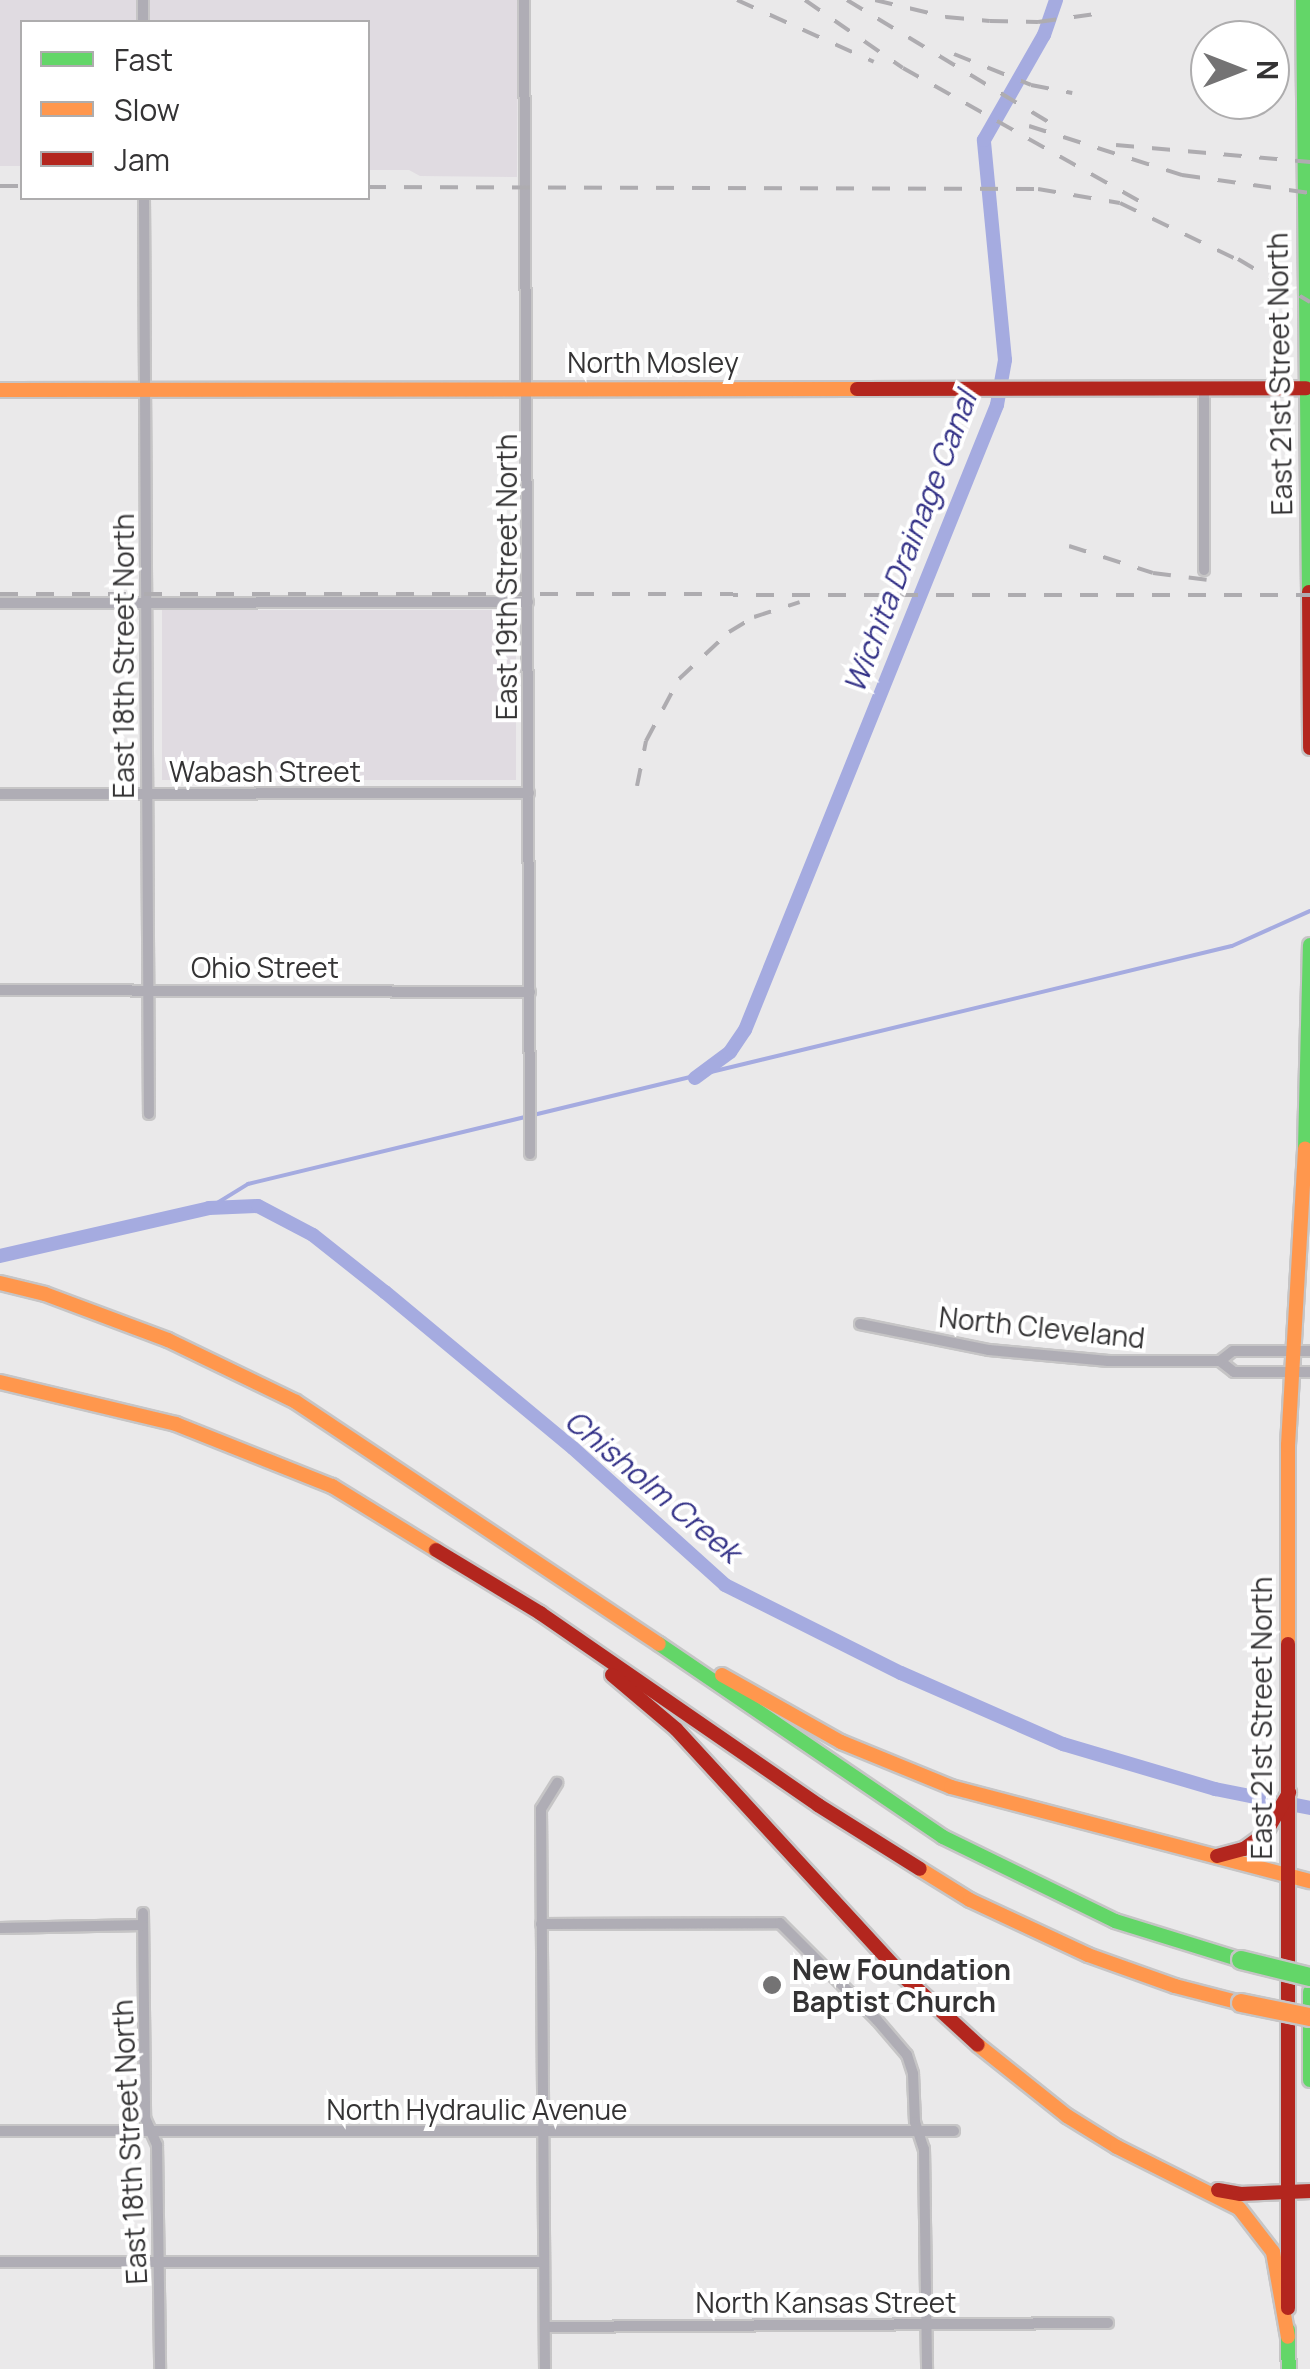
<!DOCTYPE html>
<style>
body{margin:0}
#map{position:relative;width:1310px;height:2369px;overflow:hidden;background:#eae9ea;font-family:Manrope,sans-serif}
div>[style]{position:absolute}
.built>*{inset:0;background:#e0dbe1;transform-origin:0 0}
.stream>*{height:4px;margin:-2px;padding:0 2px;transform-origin:2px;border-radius:2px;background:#a5abe0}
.canal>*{height:14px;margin:-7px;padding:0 7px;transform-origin:7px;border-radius:7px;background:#a5abe0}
.roads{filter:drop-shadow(2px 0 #c6c5c6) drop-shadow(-2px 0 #c6c5c6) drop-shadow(0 2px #c6c5c6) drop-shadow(0 -2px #c6c5c6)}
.street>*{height:10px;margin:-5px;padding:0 5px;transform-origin:5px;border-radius:5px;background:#afadb5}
.fast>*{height:14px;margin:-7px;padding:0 7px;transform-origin:7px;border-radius:7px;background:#63d668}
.slow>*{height:14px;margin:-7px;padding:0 7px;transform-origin:7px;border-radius:7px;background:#ff974d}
.jam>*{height:14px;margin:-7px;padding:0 7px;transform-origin:7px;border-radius:7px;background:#b3261e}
.rail>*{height:4px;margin-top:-2px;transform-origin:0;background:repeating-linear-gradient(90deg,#aeacb0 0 18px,transparent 0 36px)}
.bridges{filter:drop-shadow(2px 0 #c6c5c6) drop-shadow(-2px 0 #c6c5c6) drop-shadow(0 2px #c6c5c6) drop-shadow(0 -2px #c6c5c6)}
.fast-bridge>*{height:18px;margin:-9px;padding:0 9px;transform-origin:9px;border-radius:9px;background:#63d668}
.slow-bridge>*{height:18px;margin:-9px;padding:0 9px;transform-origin:9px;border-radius:9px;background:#ff974d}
.dots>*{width:28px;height:28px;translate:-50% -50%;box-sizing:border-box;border:5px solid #fff;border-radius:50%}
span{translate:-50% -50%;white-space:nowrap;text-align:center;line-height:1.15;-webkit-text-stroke:8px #fff;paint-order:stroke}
.street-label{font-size:28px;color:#343334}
.poi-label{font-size:28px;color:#343334;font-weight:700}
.left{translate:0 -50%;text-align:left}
.water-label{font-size:30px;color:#333187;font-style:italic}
.legend{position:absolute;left:20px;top:20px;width:350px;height:180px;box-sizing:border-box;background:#fff;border:2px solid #aeadae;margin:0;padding:12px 18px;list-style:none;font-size:30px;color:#343334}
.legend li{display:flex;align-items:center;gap:20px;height:50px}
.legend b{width:50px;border:2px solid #aeadae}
.north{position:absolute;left:1190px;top:20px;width:100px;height:100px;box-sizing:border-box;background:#fff;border:2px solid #aeadae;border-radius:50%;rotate:90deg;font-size:28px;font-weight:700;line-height:40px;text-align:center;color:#343334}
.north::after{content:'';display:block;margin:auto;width:35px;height:45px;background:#747374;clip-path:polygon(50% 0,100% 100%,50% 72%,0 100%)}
</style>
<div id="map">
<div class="built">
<div style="clip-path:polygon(0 0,518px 0,517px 177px,420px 176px,409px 170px,368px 170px,368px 22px,22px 22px,22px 166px,0 166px)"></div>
<div style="left:162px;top:610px;width:354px;height:170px"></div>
</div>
<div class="stream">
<div style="left:209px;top:1208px;width:46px;rotate:-31.6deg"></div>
<div style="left:248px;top:1184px;width:1012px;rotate:-13.6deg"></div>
<div style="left:1232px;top:946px;width:85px;rotate:-24.2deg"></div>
</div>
<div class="canal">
<div style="left:695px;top:1078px;width:44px;rotate:-36.6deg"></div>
<div style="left:730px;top:1052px;width:27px;rotate:-56deg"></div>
<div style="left:745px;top:1030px;width:674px;rotate:-68.04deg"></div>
<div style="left:997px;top:405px;width:46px;rotate:-79.9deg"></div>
<div style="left:1005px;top:360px;width:221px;rotate:-95.5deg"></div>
<div style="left:984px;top:140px;width:121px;rotate:-60.3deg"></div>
<div style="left:1044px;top:35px;width:37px;rotate:-71deg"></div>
<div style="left:0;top:1256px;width:214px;rotate:-12.9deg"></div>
<div style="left:209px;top:1208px;width:49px;rotate:-2.3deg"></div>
<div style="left:258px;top:1206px;width:62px;rotate:27.8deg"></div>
<div style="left:313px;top:1235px;width:92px;rotate:38.4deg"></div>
<div style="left:385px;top:1292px;width:244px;rotate:39.7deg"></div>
<div style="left:573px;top:1448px;width:205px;rotate:42deg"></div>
<div style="left:725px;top:1585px;width:197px;rotate:26.6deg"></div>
<div style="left:901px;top:1673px;width:177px;rotate:23.7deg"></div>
<div style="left:1063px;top:1744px;width:159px;rotate:16.5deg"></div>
<div style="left:1215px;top:1789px;width:97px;rotate:11.3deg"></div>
</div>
<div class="roads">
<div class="street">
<div style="left:143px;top:0;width:22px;rotate:90deg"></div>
<div style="left:524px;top:0;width:1154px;rotate:89.7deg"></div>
<div style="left:144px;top:198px;width:916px;rotate:89.69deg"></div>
<div style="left:1204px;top:388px;width:182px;rotate:90deg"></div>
<div style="left:0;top:603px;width:528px;rotate:-0.11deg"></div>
<div style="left:0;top:794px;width:529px;rotate:-0.11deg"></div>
<div style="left:0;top:990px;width:530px;rotate:0.22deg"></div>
<div style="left:860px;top:1324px;width:132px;rotate:11.4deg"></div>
<div style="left:989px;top:1350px;width:120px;rotate:5.3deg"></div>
<div style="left:1108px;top:1361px;width:112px"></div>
<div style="left:1220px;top:1361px;width:18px;rotate:38deg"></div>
<div style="left:1234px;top:1372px;width:76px"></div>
<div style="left:1220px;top:1361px;width:16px;rotate:-38deg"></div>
<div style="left:1233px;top:1351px;width:77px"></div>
<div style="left:143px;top:1913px;width:205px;rotate:89.4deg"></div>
<div style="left:145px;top:2118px;width:30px;rotate:66deg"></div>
<div style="left:157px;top:2145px;width:224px;rotate:89.2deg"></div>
<div style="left:541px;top:1924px;width:239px;rotate:-0.2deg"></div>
<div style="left:780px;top:1923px;width:137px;rotate:45deg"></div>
<div style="left:877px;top:2020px;width:46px;rotate:49.4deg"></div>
<div style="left:907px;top:2055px;width:20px;rotate:72deg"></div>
<div style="left:913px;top:2074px;width:48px;rotate:87.6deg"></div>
<div style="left:915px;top:2122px;width:28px;rotate:72deg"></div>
<div style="left:924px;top:2149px;width:220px;rotate:89.2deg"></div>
<div style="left:0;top:1928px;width:143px;rotate:-1.2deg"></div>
<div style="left:0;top:2131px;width:954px"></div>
<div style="left:0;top:2262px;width:544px"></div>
<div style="left:545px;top:2327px;width:563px;rotate:-0.41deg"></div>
<div style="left:545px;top:2369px;width:560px;rotate:-90.41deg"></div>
<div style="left:541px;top:1809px;width:31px;rotate:-58deg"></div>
</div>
<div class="fast">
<div style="left:1303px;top:0;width:592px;rotate:89.42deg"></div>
<div style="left:1305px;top:1148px;width:203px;rotate:-88.6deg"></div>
<div style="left:659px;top:1644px;width:343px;rotate:34.2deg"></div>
<div style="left:943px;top:1837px;width:191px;rotate:26deg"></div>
<div style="left:1115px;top:1921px;width:132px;rotate:17.2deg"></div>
<div style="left:1310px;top:1992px;width:88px;rotate:90deg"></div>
<div style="left:1288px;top:2330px;width:39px;rotate:89deg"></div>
</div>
<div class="slow">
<div style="left:0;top:390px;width:857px;rotate:-0.07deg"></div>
<div style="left:0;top:1283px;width:46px;rotate:13.7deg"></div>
<div style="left:45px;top:1294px;width:131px;rotate:20.5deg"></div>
<div style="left:168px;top:1340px;width:142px;rotate:25.8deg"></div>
<div style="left:296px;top:1402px;width:436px;rotate:33.7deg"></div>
<div style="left:0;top:1382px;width:181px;rotate:13.4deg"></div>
<div style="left:176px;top:1424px;width:168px;rotate:21.7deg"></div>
<div style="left:332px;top:1486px;width:122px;rotate:31.6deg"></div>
<div style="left:1288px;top:1644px;width:199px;rotate:-90deg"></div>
<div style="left:1288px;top:1445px;width:297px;rotate:-86.7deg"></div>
<div style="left:722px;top:1675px;width:137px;rotate:29.4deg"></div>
<div style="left:841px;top:1742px;width:119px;rotate:22.2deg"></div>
<div style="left:951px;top:1787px;width:371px;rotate:14.7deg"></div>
<div style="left:920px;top:1869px;width:59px;rotate:31.8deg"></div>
<div style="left:970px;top:1900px;width:130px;rotate:25deg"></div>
<div style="left:1088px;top:1955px;width:92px;rotate:19.6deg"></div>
<div style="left:1175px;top:1986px;width:68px;rotate:14.4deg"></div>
<div style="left:978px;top:2045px;width:114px;rotate:38.6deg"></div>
<div style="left:1067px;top:2116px;width:59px;rotate:31.8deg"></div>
<div style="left:1117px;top:2147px;width:136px;rotate:26.6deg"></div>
<div style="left:1239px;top:2208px;width:56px;rotate:52.3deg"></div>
<div style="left:1273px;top:2252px;width:86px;rotate:80deg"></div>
</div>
<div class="jam">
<div style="left:857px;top:389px;width:449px;rotate:-0.1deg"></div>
<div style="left:1309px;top:592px;width:156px;rotate:89.6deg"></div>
<div style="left:436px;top:1550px;width:122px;rotate:31.2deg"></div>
<div style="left:540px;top:1613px;width:338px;rotate:34.6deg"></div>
<div style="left:818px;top:1805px;width:120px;rotate:32.1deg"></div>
<div style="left:1288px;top:1644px;width:664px;rotate:90deg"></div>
<div style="left:612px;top:1675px;width:84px;rotate:40.2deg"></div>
<div style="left:676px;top:1729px;width:337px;rotate:47.4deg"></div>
<div style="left:904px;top:1977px;width:100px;rotate:42.6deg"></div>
<div style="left:1217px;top:1856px;width:28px;rotate:-15deg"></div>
<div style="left:1244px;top:1849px;width:26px;rotate:-36deg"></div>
<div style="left:1265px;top:1834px;width:48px;rotate:-59.7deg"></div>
<div style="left:1218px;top:2190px;width:23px;rotate:10deg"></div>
<div style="left:1241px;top:2194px;width:69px;rotate:-2.5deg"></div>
</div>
</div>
<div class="rail">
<div style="left:737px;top:0;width:150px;rotate:24.3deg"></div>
<div style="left:805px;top:0;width:119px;rotate:34.8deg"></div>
<div style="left:903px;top:68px;width:271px;rotate:29.4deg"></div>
<div style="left:847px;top:0;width:237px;rotate:31.2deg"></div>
<div style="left:875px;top:0;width:73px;rotate:13.5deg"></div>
<div style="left:946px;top:17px;width:44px;rotate:5.2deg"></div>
<div style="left:990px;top:21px;width:48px;rotate:1.2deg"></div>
<div style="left:1038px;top:22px;width:65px;rotate:-8deg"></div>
<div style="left:954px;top:54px;width:83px;rotate:21.9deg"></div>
<div style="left:1031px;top:85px;width:42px;rotate:11deg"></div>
<div style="left:1029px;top:126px;width:161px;rotate:17.8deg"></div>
<div style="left:1182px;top:175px;width:129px;rotate:8deg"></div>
<div style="left:1116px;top:145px;width:195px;rotate:5deg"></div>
<div style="left:0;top:186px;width:22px"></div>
<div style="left:368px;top:187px;width:670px;rotate:0.17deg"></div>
<div style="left:1038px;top:189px;width:83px;rotate:9.7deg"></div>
<div style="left:1120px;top:203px;width:142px;rotate:25.8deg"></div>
<div style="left:1238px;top:259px;width:84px;rotate:30.8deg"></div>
<div style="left:1069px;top:546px;width:88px;rotate:17.8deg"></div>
<div style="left:1153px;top:573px;width:72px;rotate:7.2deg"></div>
<div style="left:0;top:594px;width:1310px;rotate:0.04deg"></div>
<div style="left:637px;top:786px;width:46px;rotate:-78.7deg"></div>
<div style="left:646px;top:741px;width:70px;rotate:-62deg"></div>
<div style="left:679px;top:679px;width:69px;rotate:-43.2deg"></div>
<div style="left:729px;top:632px;width:29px;rotate:-31deg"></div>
<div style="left:754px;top:617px;width:48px;rotate:-18.1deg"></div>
</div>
<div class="bridges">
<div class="fast-bridge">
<div style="left:1241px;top:1960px;width:71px;rotate:13.8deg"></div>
</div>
<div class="slow-bridge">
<div style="left:1241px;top:2003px;width:70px;rotate:11.5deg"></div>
</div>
</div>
<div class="dots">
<div style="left:772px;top:1985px;background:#747374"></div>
</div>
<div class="street-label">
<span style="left:653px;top:362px">North Mosley</span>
<span style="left:1279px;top:374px;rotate:-91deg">East 21st Street North</span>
<span style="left:506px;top:577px;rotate:-90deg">East 19th Street North</span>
<span style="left:123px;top:656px;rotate:-90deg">East 18th Street North</span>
<span style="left:265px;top:771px">Wabash Street</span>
<span style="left:265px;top:967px">Ohio Street</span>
<span style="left:1042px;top:1327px;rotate:6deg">North Cleveland</span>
<span style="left:1261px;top:1718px;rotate:-90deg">East 21st Street North</span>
<span style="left:477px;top:2109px">North Hydraulic Avenue</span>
<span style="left:129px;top:2142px;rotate:-93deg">East 18th Street North</span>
<span style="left:826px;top:2302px">North Kansas Street</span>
</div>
<div class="poi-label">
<span class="left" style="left:792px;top:1985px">New Foundation<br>Baptist Church</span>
</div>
<div class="water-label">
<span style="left:910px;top:542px;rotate:-69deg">Wichita Drainage Canal</span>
<span style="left:653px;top:1486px;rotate:40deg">Chisholm Creek</span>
</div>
<ul class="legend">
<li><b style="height:12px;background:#63d668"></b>Fast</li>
<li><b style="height:12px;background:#ff974d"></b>Slow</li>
<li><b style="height:12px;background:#b3261e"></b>Jam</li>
</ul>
<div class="north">N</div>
</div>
